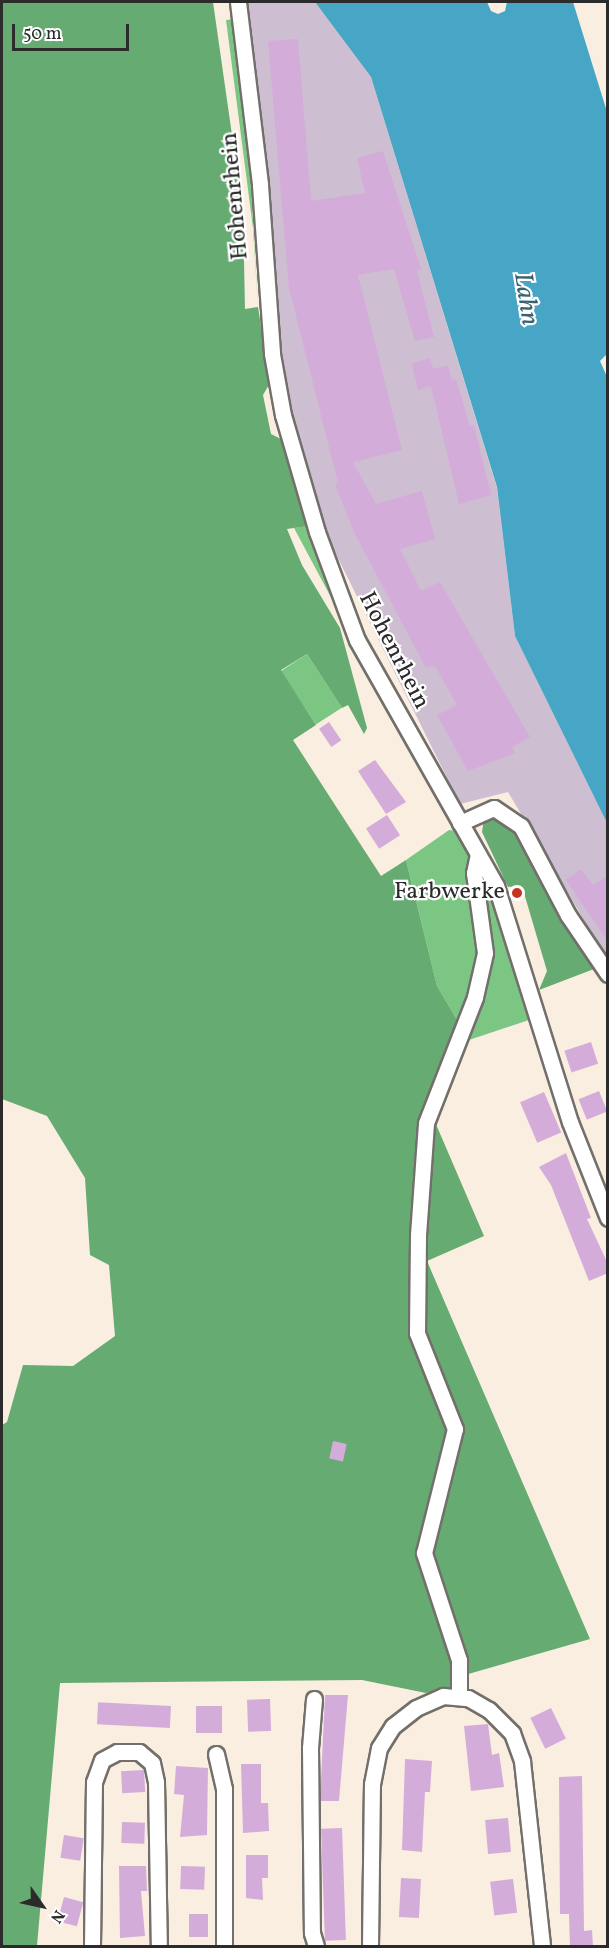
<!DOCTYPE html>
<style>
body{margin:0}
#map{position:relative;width:609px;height:1948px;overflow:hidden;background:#faeee0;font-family:Vollkorn,serif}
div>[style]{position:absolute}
.industrial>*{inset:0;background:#cdbed2}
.green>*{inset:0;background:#7cc684;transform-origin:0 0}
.forest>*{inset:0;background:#65ab72}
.water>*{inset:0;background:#47a6c6}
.building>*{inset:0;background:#d4acda;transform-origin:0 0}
.roads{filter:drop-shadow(2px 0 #736f6a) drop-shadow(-2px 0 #736f6a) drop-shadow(0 2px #736f6a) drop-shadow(0 -2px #736f6a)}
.street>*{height:15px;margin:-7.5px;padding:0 7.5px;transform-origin:7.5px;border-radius:7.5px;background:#fff}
.dots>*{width:16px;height:16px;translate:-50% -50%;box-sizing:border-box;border:3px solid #fff;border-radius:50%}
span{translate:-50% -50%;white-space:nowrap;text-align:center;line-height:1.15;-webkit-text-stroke:4.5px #fff;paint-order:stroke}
.street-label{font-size:24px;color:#2b2b2b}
.poi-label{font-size:24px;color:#2b2b2b}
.right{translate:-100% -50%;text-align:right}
.water-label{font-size:26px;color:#386271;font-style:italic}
.frame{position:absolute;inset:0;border:3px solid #2b2b2b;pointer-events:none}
.north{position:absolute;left:12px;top:1876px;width:60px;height:60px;-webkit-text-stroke:4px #fff;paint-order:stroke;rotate:124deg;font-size:16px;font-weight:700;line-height:24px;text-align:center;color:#2b2b2b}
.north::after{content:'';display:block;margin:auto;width:21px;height:27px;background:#2b2b2b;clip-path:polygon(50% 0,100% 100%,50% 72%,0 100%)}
.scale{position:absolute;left:12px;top:24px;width:117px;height:27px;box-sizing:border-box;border:3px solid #2b2b2b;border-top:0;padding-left:8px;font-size:18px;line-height:21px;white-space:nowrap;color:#2b2b2b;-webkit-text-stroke:4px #fff;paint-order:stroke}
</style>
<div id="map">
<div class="industrial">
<div style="clip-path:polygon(247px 2px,315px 2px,371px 77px,497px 488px,515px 636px,607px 823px,607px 959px,508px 792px,460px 804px,326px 534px,290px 409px,272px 307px)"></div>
</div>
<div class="green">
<div style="clip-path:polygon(233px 19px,248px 131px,258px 307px,253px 228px,226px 20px)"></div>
<div style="clip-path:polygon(306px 526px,323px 570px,337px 602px,334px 603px,294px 528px)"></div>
<div style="left:307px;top:654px;width:64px;height:31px;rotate:57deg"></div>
<div style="clip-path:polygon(449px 830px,456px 831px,493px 895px,529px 1020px,469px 1040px,437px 986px,406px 860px)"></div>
</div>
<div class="forest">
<div style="clip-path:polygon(2px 2px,213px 2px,243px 212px,245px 309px,258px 307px,270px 383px,263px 395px,271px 434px,281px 439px,308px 526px,287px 529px,302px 565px,340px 628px,367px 728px,364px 734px,348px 705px,342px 708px,307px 654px,281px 670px,316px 725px,293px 740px,381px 876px,406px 860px,437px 986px,469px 1040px,442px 1070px,429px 1108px,484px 1236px,427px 1261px,590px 1639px,458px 1677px,458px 1686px,426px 1693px,362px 1680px,60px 1683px,37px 1946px,2px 1946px,2px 1425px,7px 1422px,23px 1365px,73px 1366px,115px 1336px,109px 1265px,90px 1255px,85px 1178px,47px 1116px,2px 1099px)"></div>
<div style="clip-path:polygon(493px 815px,509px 825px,521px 839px,562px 921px,594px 969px,539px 990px,547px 971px,524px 893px,519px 886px,508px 887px,482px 832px,484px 819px)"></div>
</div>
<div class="water">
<div style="clip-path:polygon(315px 2px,487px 2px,491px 11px,498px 14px,505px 11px,507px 2px,573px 2px,608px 115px,608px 353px,600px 361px,608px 379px,607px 823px,515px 636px,497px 487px,371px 77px)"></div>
</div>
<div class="building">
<div style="clip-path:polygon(298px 39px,311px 201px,365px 193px,357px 158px,383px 151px,421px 269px,417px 271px,434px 337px,415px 341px,394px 269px,358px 275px,402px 450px,353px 462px,376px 504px,422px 491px,435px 539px,400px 549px,421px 591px,440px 582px,530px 737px,512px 747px,515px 753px,468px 771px,437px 715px,457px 705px,435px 666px,426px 668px,355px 534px,335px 485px,338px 483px,289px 288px,268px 41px)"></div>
<div style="clip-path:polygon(430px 358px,433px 369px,448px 365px,452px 380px,456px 379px,470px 426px,474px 425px,491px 495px,459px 504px,431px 386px,418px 390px,412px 364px)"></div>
<div style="left:329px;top:722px;width:22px;height:12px;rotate:56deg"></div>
<div style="clip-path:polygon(375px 760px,406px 802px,386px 814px,358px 771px)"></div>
<div style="left:387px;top:815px;width:24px;height:25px;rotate:57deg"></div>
<div style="clip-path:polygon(581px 869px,593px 885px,608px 875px,608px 942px,566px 880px)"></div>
<div style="left:591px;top:1042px;width:23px;height:28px;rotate:72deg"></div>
<div style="left:599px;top:1091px;width:22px;height:22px;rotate:68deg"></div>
<div style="left:544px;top:1092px;width:44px;height:26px;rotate:67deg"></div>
<div style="clip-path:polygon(566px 1153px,591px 1218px,587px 1219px,608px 1264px,608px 1273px,589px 1281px,551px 1185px,539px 1167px)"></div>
<div style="left:333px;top:1441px;width:14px;height:18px;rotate:12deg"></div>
<div style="clip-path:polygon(325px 1695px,348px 1695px,339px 1801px,320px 1801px)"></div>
<div style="left:270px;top:1699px;width:32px;height:23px;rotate:88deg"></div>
<div style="left:171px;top:1706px;width:22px;height:73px;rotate:93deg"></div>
<div style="left:196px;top:1706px;width:26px;height:27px"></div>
<div style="left:551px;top:1708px;width:34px;height:23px;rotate:64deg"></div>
<div style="clip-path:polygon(488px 1724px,492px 1755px,499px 1753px,504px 1787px,471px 1791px,464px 1726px)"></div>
<div style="clip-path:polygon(405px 1759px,432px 1761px,430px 1792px,425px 1792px,422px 1852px,402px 1850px)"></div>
<div style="clip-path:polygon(241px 1764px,261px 1764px,261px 1803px,268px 1803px,269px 1831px,243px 1833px)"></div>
<div style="clip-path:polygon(176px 1766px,208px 1768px,207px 1835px,180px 1837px,184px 1795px,174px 1794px)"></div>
<div style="left:144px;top:1770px;width:22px;height:23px;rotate:87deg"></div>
<div style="clip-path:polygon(582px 1776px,584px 1931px,592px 1930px,593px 1947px,570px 1947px,569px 1914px,560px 1914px,559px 1777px)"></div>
<div style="left:508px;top:1818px;width:34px;height:23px;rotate:85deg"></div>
<div style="left:122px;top:1822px;width:23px;height:21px;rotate:2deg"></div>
<div style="left:342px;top:1828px;width:112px;height:21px;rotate:88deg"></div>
<div style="left:64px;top:1835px;width:20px;height:23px;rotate:9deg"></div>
<div style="clip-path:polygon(246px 1855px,268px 1855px,268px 1878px,262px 1878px,263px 1900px,246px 1898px)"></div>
<div style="clip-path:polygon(119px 1866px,146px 1866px,147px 1891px,141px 1891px,145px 1936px,120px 1938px)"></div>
<div style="left:181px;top:1866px;width:24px;height:23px;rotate:2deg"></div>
<div style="left:401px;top:1878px;width:20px;height:39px;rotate:3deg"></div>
<div style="left:513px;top:1879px;width:34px;height:23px;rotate:83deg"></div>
<div style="left:64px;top:1897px;width:20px;height:25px;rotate:15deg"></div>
<div style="left:189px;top:1914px;width:19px;height:23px"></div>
</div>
<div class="roads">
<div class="street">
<div style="left:238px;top:2px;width:184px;rotate:83.1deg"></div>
<div style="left:260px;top:185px;width:169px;rotate:85.9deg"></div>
<div style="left:272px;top:354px;width:62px;rotate:79.8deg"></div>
<div style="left:283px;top:415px;width:122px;rotate:73.8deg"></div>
<div style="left:317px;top:532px;width:115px;rotate:69.7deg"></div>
<div style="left:357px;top:640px;width:283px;rotate:60.5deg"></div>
<div style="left:496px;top:886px;width:247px;rotate:72.6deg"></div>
<div style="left:570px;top:1122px;width:103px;rotate:68.4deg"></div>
<div style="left:460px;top:823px;width:37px;rotate:-24deg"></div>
<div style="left:494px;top:808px;width:32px;rotate:34deg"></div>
<div style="left:521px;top:826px;width:101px;rotate:62.2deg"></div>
<div style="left:568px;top:915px;width:71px;rotate:55.9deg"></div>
<div style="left:459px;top:1697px;width:37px;rotate:-90deg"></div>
<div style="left:459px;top:1660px;width:113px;rotate:-108.1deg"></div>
<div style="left:424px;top:1553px;width:128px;rotate:-76deg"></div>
<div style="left:455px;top:1429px;width:103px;rotate:-111.6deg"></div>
<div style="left:417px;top:1333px;width:98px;rotate:-89.4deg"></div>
<div style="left:418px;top:1235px;width:112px;rotate:-85.9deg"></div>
<div style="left:426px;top:1123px;width:135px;rotate:-68.7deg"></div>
<div style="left:475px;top:997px;width:45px;rotate:-77.2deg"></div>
<div style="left:485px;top:953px;width:81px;rotate:-97.8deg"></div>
<div style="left:474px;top:873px;width:19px;rotate:-78deg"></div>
<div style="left:314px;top:1699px;width:49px;rotate:94.7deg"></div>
<div style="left:310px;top:1748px;width:185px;rotate:89.4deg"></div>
<div style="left:312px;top:1933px;width:14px;rotate:73deg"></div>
<div style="left:216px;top:1754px;width:36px;rotate:77deg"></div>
<div style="left:224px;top:1789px;width:157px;rotate:90deg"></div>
<div style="left:92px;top:1946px;width:164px;rotate:-89.3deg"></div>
<div style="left:94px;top:1782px;width:23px;rotate:-70deg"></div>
<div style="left:102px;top:1760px;width:17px;rotate:-28deg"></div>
<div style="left:117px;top:1752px;width:22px"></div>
<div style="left:139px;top:1752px;width:17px;rotate:40deg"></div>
<div style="left:152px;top:1763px;width:19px;rotate:78deg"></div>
<div style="left:156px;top:1782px;width:164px;rotate:89deg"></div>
<div style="left:370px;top:1946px;width:162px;rotate:-89.3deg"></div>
<div style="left:372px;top:1784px;width:37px;rotate:-79deg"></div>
<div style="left:379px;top:1748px;width:26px;rotate:-58deg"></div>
<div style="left:393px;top:1726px;width:29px;rotate:-38deg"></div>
<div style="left:416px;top:1708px;width:30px;rotate:-24deg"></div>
<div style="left:443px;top:1696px;width:25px;rotate:5deg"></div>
<div style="left:468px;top:1698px;width:24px;rotate:30deg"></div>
<div style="left:489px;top:1710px;width:33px;rotate:45deg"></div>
<div style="left:512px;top:1733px;width:30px;rotate:70deg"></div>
<div style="left:522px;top:1761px;width:186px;rotate:83.8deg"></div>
</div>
</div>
<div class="dots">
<div style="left:517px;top:893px;background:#c8321e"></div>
</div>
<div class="street-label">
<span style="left:236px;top:196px;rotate:-95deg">Hohenrhein</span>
<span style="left:393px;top:651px;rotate:63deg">Hohenrhein</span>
</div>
<div class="poi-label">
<span class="right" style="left:505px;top:893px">Farbwerke</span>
</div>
<div class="water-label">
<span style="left:525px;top:299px;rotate:81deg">Lahn</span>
</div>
<div class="frame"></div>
<div class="north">N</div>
<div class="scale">50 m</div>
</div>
